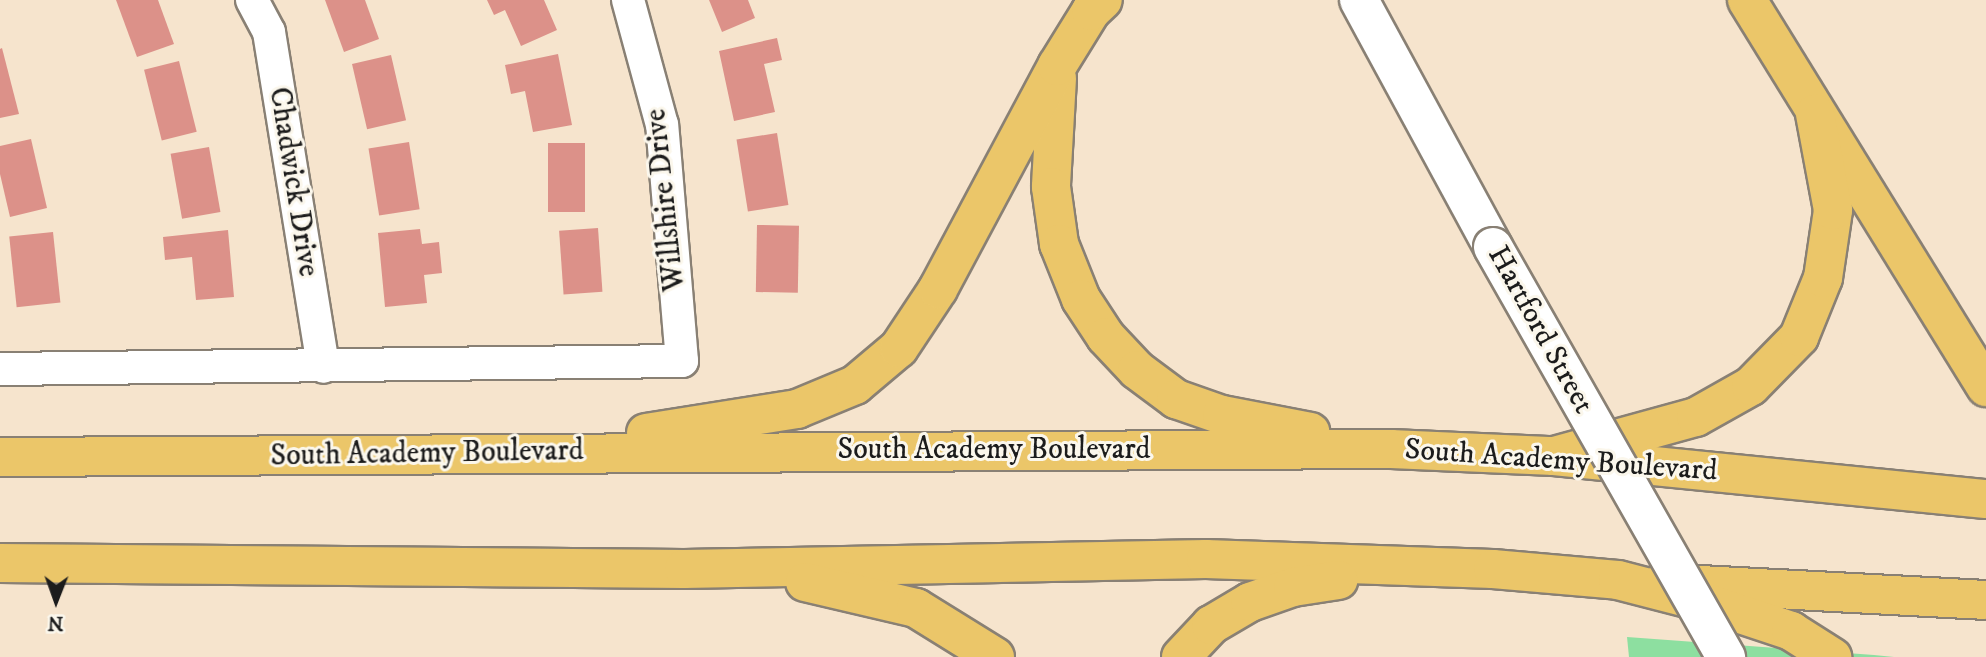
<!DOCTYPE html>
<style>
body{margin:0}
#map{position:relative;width:1986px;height:657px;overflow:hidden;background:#f6e4cd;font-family:"IM FELL DW Pica",serif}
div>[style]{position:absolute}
.green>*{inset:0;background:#8ddfa0}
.building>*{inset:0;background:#dc9189;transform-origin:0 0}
.roads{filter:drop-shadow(2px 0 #898074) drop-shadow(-2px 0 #898074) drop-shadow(0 2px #898074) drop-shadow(0 -2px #898074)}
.minor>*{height:32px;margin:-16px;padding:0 16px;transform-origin:16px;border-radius:16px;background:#fff}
.tertiary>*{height:38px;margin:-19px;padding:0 19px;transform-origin:19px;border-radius:19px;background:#fff}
.trunk>*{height:38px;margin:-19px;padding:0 19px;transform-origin:19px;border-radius:19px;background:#ebc669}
.motorway>*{height:38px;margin:-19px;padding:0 19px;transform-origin:19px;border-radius:19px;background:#ebc669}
.bridges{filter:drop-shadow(2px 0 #898074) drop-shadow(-2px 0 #898074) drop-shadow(0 2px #898074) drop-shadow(0 -2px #898074)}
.tertiary-bridge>*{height:38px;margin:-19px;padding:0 19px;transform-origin:19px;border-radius:19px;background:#fff}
span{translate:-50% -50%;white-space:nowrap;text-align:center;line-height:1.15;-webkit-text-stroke:6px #fbf7ec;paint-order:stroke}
.street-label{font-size:30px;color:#1c1c1c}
.north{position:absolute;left:21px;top:566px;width:70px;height:70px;-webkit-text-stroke:5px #fbf7ec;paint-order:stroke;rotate:181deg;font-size:19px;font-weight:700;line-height:28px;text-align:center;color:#1c1c1c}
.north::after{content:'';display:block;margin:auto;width:24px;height:32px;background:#1c1c1c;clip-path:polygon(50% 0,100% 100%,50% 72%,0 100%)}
</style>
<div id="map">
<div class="green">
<div style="clip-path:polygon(1627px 637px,1874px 655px,1894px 657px,1629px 657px)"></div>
</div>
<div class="building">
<div style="clip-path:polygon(116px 0,158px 0,174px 44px,137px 57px)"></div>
<div style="clip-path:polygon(325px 0,365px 0,379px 39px,344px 52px)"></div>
<div style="clip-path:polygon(487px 0,544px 0,557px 30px,521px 46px,505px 10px,494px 15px)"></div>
<div style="clip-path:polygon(709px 0,748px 0,755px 18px,722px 32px)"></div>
<div style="clip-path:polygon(777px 38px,782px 60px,764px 64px,775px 112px,734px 121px,719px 51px)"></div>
<div style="clip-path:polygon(2px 48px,19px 114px,0 118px,0 49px)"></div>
<div style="clip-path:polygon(558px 54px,572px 125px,533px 132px,525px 91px,511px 94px,505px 65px)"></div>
<div style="left:391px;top:55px;width:67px;height:40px;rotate:77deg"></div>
<div style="left:179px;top:61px;width:73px;height:36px;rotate:76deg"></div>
<div style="left:777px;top:133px;width:73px;height:41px;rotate:81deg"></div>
<div style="clip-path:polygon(31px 139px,47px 208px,10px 217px,0 174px,0 146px)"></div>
<div style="left:409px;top:142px;width:68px;height:41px;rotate:81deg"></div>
<div style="left:548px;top:143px;width:37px;height:69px"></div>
<div style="left:209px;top:147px;width:66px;height:39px;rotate:80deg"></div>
<div style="left:757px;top:225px;width:42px;height:67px;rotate:1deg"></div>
<div style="left:598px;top:228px;width:64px;height:39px;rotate:86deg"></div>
<div style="clip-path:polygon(420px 229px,422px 244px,439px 242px,442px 273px,424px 275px,427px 303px,385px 307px,378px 233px)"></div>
<div style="clip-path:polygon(228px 230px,234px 297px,196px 300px,192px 257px,165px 260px,163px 237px)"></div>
<div style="left:53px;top:232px;width:71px;height:44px;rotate:84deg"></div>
</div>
<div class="roads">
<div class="minor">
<div style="left:252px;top:0;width:36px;rotate:62deg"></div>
<div style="left:269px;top:32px;width:339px;rotate:80.8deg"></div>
<div style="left:0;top:369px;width:682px;rotate:-0.67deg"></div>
<div style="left:682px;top:361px;width:237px;rotate:-94.8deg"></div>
<div style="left:662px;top:125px;width:130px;rotate:-105.2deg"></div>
</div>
<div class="tertiary">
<div style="left:1359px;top:0;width:281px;rotate:61.5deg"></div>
</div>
<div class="trunk">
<div style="left:1391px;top:449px;width:163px;rotate:2.5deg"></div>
<div style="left:1554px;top:456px;width:434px;rotate:5.7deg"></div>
<div style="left:1662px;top:583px;width:324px;rotate:3deg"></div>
</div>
<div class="motorway">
<div style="left:1747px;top:0;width:455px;rotate:58.3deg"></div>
<div style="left:1057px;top:78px;width:109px;rotate:93.2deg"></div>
<div style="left:1051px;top:187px;width:58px;rotate:82deg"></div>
<div style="left:1059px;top:244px;width:59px;rotate:68.2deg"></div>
<div style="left:1081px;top:299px;width:45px;rotate:56.7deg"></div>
<div style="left:1106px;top:337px;width:45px;rotate:46.8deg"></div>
<div style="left:1137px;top:370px;width:49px;rotate:36.6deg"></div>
<div style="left:1176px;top:399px;width:49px;rotate:19.2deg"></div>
<div style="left:1222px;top:415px;width:90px;rotate:10.9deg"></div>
<div style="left:646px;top:433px;width:153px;rotate:-9deg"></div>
<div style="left:797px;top:409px;width:63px;rotate:-22.5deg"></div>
<div style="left:855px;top:385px;width:57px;rotate:-40.1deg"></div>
<div style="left:899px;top:348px;width:71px;rotate:-56.5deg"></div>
<div style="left:938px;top:289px;width:253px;rotate:-61.9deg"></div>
<div style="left:1057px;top:66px;width:65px;rotate:-58.3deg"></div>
<div style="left:1091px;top:11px;width:16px;rotate:-43deg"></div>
<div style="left:1554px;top:456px;width:147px;rotate:-15.4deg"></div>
<div style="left:1696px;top:417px;width:63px;rotate:-29.4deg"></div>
<div style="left:1751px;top:386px;width:69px;rotate:-45.6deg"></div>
<div style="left:1799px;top:337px;width:64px;rotate:-67.9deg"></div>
<div style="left:1823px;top:278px;width:69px;rotate:-81.6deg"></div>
<div style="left:1833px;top:210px;width:98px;rotate:-100.6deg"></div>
<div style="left:0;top:457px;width:1391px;rotate:-0.33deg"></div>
<div style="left:0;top:563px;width:684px;rotate:0.5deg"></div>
<div style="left:684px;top:569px;width:522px;rotate:-1.1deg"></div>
<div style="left:1206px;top:559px;width:287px;rotate:2deg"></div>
<div style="left:1493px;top:569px;width:125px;rotate:5deg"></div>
<div style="left:1618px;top:580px;width:92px;rotate:14.5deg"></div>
<div style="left:1707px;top:603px;width:89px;rotate:18.4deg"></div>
<div style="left:1791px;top:631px;width:49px;rotate:32.4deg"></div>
<div style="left:805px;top:582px;width:114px;rotate:13.2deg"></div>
<div style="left:916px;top:608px;width:93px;rotate:31.8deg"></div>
<div style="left:1181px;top:657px;width:44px;rotate:-46.8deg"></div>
<div style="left:1211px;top:625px;width:45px;rotate:-30.5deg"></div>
<div style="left:1250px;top:602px;width:46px;rotate:-19.2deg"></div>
<div style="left:1293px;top:587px;width:46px;rotate:-8.8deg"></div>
</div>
</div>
<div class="bridges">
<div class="tertiary-bridge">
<div style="left:1493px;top:247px;width:472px;rotate:60.4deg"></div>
</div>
</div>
<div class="street-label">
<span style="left:293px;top:182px;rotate:81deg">Chadwick Drive</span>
<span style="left:666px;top:200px;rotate:-96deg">Willshire Drive</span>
<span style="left:1540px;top:330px;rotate:61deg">Hartford Street</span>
<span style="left:994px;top:450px">South Academy Boulevard</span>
<span style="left:427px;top:454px;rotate:-1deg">South Academy Boulevard</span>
<span style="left:1561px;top:461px;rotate:4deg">South Academy Boulevard</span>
</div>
<div class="north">N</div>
</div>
